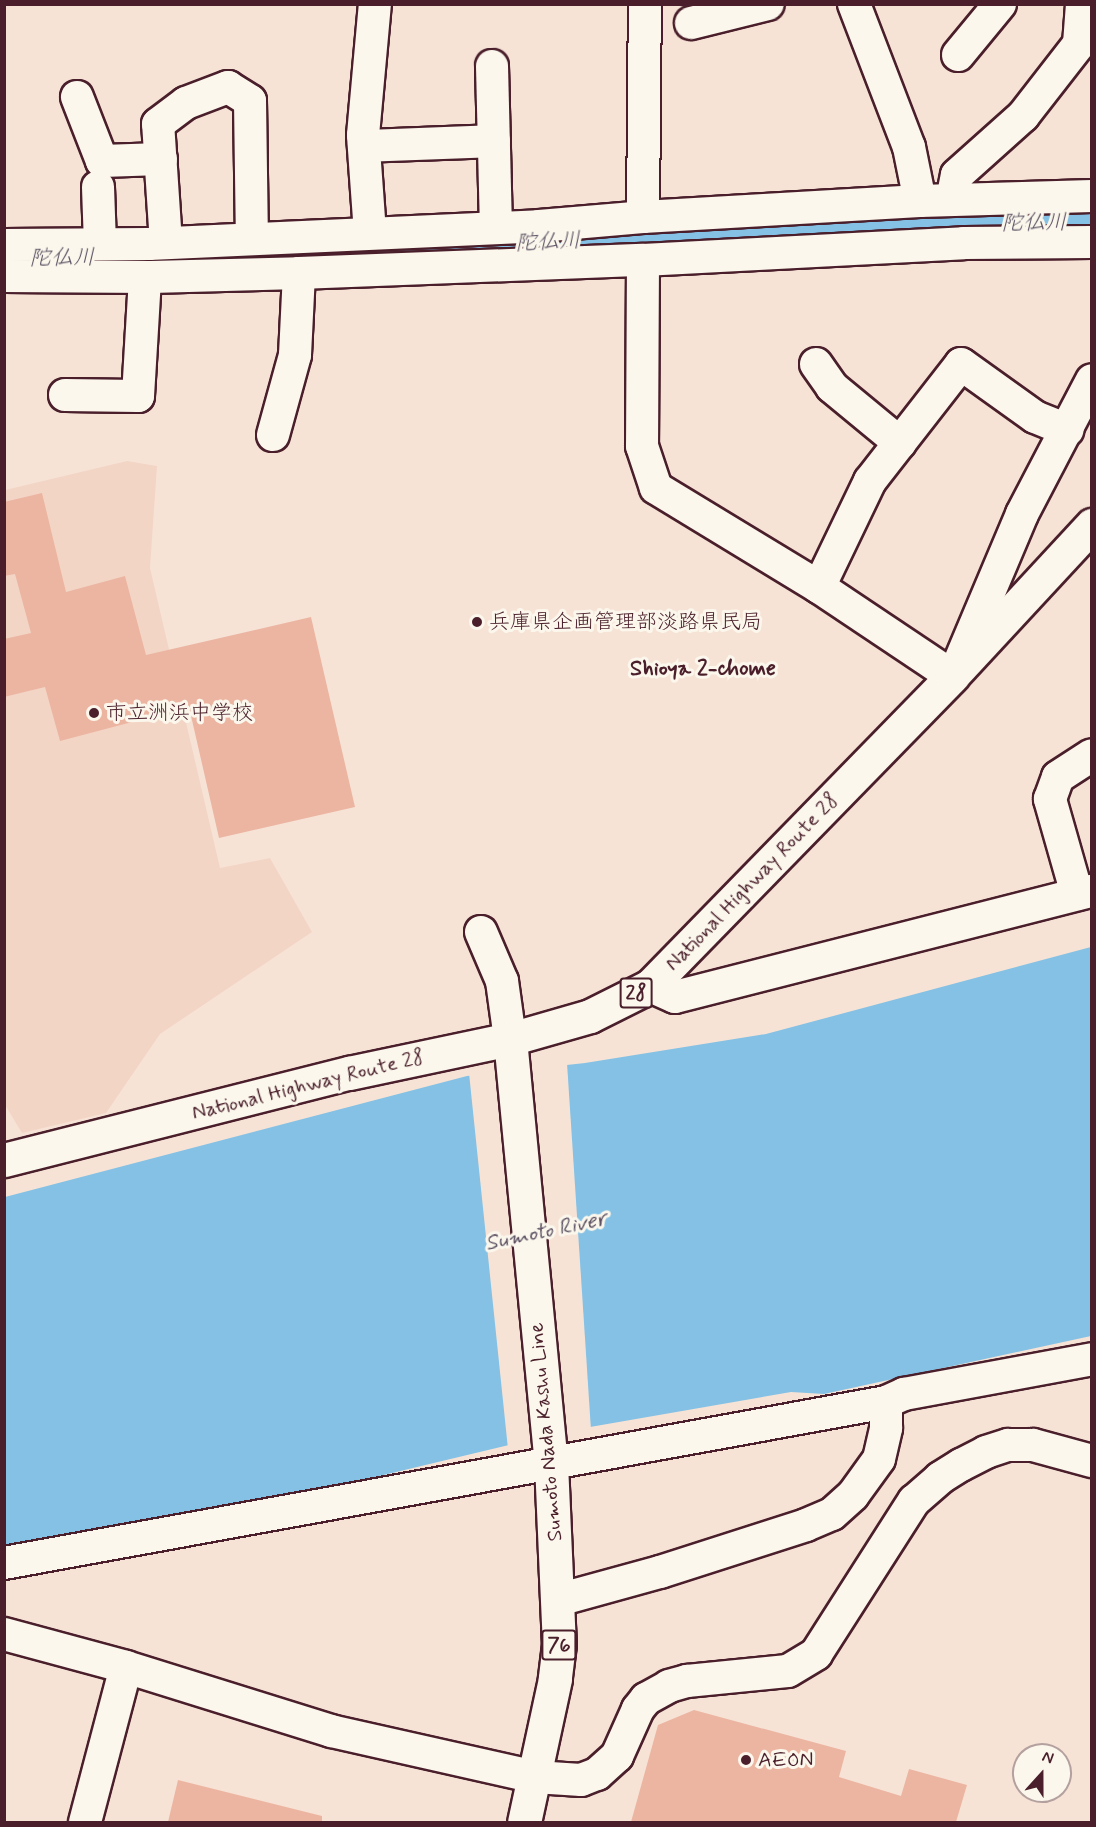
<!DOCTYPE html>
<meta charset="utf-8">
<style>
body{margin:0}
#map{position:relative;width:1096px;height:1827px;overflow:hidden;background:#f6e3d6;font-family:Mynerve,"Klee One",sans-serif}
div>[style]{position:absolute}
.built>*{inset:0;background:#f3d5c6}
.water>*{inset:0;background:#84c1e4}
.pier>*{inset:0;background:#f6e3d6}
.river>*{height:42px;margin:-21px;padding:0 21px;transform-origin:21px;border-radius:21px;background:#84c1e4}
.building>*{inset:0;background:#ecb5a2}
.roads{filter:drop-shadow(2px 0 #4a1f2b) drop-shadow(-2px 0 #4a1f2b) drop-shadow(0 2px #4a1f2b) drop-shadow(0 -2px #4a1f2b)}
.minor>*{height:32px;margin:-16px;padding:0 16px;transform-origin:16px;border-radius:16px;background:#fbf7ec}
.major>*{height:33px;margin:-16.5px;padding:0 16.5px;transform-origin:16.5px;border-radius:16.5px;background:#fbf7ec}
.highway>*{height:33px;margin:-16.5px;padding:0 16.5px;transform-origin:16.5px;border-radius:16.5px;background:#fbf7ec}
.dots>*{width:16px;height:16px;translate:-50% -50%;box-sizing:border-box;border:3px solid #fbf7ec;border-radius:50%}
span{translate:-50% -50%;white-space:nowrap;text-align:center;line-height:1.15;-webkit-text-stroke:6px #fbf7ec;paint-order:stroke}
.shield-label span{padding:2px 4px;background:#fbf7ec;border:2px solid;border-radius:4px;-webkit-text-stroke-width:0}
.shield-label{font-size:20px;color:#4a1f2b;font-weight:700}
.poi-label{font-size:21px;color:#4a1f2b}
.left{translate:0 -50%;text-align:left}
.street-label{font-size:21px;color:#4a1f2b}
.water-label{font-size:22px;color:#5b5062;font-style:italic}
.neighbourhood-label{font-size:22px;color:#4a1f2b;font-weight:700}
.frame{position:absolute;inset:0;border:6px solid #4a1f2b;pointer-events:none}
.north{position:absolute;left:1012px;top:1743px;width:60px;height:60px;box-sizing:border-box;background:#fbf7ec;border:2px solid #b4a19f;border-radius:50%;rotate:21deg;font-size:16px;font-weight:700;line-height:24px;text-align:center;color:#4a1f2b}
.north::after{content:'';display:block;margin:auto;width:21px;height:27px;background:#4a1f2b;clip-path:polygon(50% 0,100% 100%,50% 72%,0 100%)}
</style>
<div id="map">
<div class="built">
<div style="clip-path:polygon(127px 461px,157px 466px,150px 568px,220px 868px,270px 858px,312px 932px,160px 1034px,106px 1113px,22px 1133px,5px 1105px,5px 490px)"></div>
</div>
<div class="water">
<div style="clip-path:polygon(1091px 947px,1091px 1336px,824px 1394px,791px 1392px,567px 1431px,241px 1509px,5px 1546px,5px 1197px,467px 1076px,585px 1063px,766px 1034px)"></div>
</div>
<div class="pier">
<div style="clip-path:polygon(567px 1063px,591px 1430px,508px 1449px,469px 1073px)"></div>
</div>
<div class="river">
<div style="left:6px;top:259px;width:112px;rotate:1deg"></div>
<div style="left:118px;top:261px;width:123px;rotate:-1.9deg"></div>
<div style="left:241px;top:257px;width:702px;rotate:-2.61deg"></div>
<div style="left:942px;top:225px;width:150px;rotate:-0.8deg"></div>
</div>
<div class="building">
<div style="clip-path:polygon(42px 493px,66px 592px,125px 576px,146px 655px,311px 617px,355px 807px,219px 838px,189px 707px,60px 741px,45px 687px,4px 697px,4px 639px,31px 633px,15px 574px,4px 576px,4px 502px)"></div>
<div style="clip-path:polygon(694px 1710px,846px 1751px,839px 1777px,901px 1796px,909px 1769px,967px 1785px,956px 1822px,631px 1822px,658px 1725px)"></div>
<div style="clip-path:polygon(178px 1780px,322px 1816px,322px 1822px,168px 1822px)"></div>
</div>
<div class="roads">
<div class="minor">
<div style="left:854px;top:4px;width:153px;rotate:69deg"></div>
<div style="left:909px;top:147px;width:55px;rotate:78.5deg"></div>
<div style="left:691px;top:23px;width:79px;rotate:-13.9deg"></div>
<div style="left:958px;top:55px;width:66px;rotate:-50.5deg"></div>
<div style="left:492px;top:66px;width:162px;rotate:88.6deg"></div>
<div style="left:77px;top:97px;width:69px;rotate:68.7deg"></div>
<div style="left:102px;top:161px;width:59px;rotate:-1.9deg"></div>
<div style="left:364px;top:146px;width:130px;rotate:-2.2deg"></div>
<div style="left:98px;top:187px;width:57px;rotate:88deg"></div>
<div style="left:952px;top:200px;width:25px;rotate:-79deg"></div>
<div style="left:957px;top:175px;width:89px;rotate:-41.8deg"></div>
<div style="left:1023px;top:116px;width:91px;rotate:-52.1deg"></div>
<div style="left:1079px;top:44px;width:40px;rotate:-85.7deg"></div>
<div style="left:643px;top:217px;width:213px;rotate:-89.5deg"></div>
<div style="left:370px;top:233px;width:98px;rotate:-94.1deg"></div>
<div style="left:363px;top:135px;width:132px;rotate:-84.8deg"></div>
<div style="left:166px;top:243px;width:119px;rotate:-93.8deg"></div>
<div style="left:158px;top:124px;width:35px;rotate:-37deg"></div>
<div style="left:186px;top:103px;width:45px;rotate:-20.9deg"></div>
<div style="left:228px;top:87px;width:26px;rotate:32deg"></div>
<div style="left:250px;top:101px;width:137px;rotate:89.2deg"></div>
<div style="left:4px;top:245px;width:145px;rotate:-0.4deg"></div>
<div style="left:149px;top:244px;width:390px;rotate:-2.6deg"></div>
<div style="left:539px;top:226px;width:104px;rotate:-4.9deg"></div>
<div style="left:643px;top:217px;width:277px;rotate:-3.3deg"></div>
<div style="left:920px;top:201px;width:172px;rotate:-1.7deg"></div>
<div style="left:643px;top:260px;width:186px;rotate:90.3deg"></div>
<div style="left:642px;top:446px;width:44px;rotate:71.6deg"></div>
<div style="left:656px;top:488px;width:191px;rotate:31.3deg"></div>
<div style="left:819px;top:587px;width:160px;rotate:33.8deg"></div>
<div style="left:4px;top:276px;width:147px;rotate:0.4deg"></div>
<div style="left:151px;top:277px;width:148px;rotate:-1.5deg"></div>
<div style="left:299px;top:273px;width:344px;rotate:-2.2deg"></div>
<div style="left:643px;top:260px;width:321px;rotate:-3deg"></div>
<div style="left:964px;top:243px;width:128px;rotate:-0.4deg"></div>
<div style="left:816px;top:364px;width:28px;rotate:55deg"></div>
<div style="left:832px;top:387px;width:88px;rotate:39.5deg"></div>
<div style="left:65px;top:395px;width:73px;rotate:0.8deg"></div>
<div style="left:138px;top:396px;width:119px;rotate:-86.6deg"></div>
<div style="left:273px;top:435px;width:83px;rotate:-74.6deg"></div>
<div style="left:295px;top:355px;width:82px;rotate:-87.2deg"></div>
<div style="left:819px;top:587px;width:118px;rotate:-64.3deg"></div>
<div style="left:870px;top:481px;width:148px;rotate:-52.1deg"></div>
<div style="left:961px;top:364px;width:91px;rotate:35.6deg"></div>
<div style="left:1035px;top:417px;width:35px;rotate:22deg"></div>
<div style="left:957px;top:668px;width:167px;rotate:-67.1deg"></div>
<div style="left:1022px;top:514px;width:151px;rotate:-62.4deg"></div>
<div style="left:1077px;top:894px;width:99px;rotate:-105.9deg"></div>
<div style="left:1050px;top:799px;width:23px;rotate:-70deg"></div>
<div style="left:1058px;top:777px;width:40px;rotate:-32.9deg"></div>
<div style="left:481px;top:932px;width:53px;rotate:66.8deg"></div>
<div style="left:502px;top:981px;width:59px;rotate:82.1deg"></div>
<div style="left:650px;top:986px;width:27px;rotate:24deg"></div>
<div style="left:675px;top:997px;width:430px;rotate:-14.3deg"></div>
<div style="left:4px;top:1563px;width:897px;rotate:-10.34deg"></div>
<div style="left:886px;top:1402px;width:20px;rotate:-24deg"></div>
<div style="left:904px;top:1394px;width:191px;rotate:-10.5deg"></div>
<div style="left:558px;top:1600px;width:106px;rotate:-15.4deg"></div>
<div style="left:660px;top:1572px;width:153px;rotate:-17.8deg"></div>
<div style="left:806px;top:1525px;width:28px;rotate:-23deg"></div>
<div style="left:832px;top:1514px;width:28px;rotate:-42deg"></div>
<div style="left:853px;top:1495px;width:44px;rotate:-54.2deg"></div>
<div style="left:879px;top:1459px;width:32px;rotate:-77deg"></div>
<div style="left:886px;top:1428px;width:26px;rotate:-90deg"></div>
<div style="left:4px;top:1634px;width:126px;rotate:15.1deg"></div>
<div style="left:126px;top:1667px;width:215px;rotate:17.3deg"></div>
<div style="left:331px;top:1731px;width:209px;rotate:12.7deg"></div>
<div style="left:535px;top:1777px;width:46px;rotate:3.7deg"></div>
<div style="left:581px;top:1780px;width:17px;rotate:-21deg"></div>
<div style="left:597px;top:1774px;width:27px;rotate:-42deg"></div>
<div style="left:617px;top:1756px;width:51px;rotate:-65.9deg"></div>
<div style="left:638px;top:1709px;width:13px;rotate:-51deg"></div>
<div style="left:646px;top:1699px;width:26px;rotate:-29deg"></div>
<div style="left:669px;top:1686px;width:19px;rotate:-16deg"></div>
<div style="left:687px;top:1681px;width:101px;rotate:-5.7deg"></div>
<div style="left:788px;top:1671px;width:33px;rotate:-31deg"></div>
<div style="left:816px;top:1654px;width:182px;rotate:-57.4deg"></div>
<div style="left:914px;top:1501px;width:35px;rotate:-41deg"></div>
<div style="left:940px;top:1478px;width:25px;rotate:-32deg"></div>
<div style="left:961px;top:1465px;width:28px;rotate:-27deg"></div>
<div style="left:986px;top:1452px;width:23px;rotate:-18deg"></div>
<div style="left:1008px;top:1445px;width:25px"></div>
<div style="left:1033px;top:1445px;width:61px;rotate:15.2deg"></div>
<div style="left:85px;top:1822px;width:160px;rotate:-75.2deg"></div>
</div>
<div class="major">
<div style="left:510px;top:1039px;width:426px;rotate:84.5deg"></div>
<div style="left:551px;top:1463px;width:181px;rotate:87.5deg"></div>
<div style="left:559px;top:1644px;width:35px;rotate:97deg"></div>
<div style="left:555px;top:1679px;width:146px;rotate:102.2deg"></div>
</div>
<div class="highway">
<div style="left:4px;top:1160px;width:356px;rotate:-14.2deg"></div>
<div style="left:349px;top:1073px;width:165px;rotate:-11.9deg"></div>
<div style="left:510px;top:1039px;width:83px;rotate:-16deg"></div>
<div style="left:590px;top:1016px;width:67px;rotate:-26.6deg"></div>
<div style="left:650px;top:986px;width:433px;rotate:-45.7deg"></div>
<div style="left:952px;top:676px;width:206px;rotate:-47.2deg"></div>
</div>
</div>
<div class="dots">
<div style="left:477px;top:622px;background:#4a1f2b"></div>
<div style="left:94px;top:713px;background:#4a1f2b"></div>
<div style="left:746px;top:1760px;background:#4a1f2b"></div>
</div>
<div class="shield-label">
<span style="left:636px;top:993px">28</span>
<span style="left:559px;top:1645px">76</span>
</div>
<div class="poi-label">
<span class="left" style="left:489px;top:622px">兵庫県企画管理部淡路県民局</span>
<span class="left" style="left:106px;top:713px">市立洲浜中学校</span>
<span class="left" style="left:758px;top:1760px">AEON</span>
</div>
<div class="street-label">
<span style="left:752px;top:882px;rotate:-46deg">National Highway Route 28</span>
<span style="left:308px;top:1085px;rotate:-14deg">National Highway Route 28</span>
<span style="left:546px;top:1432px;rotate:-95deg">Sumoto Nada Kashu Line</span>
</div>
<div class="water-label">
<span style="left:1034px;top:224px;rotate:-1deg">陀仏川</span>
<span style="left:548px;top:243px;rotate:-3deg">陀仏川</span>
<span style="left:62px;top:259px;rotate:-1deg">陀仏川</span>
<span style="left:546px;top:1232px;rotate:-12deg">Sumoto River</span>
</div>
<div class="neighbourhood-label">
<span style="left:703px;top:670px">Shioya 2-chome</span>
</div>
<div class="frame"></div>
<div class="north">N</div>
</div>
